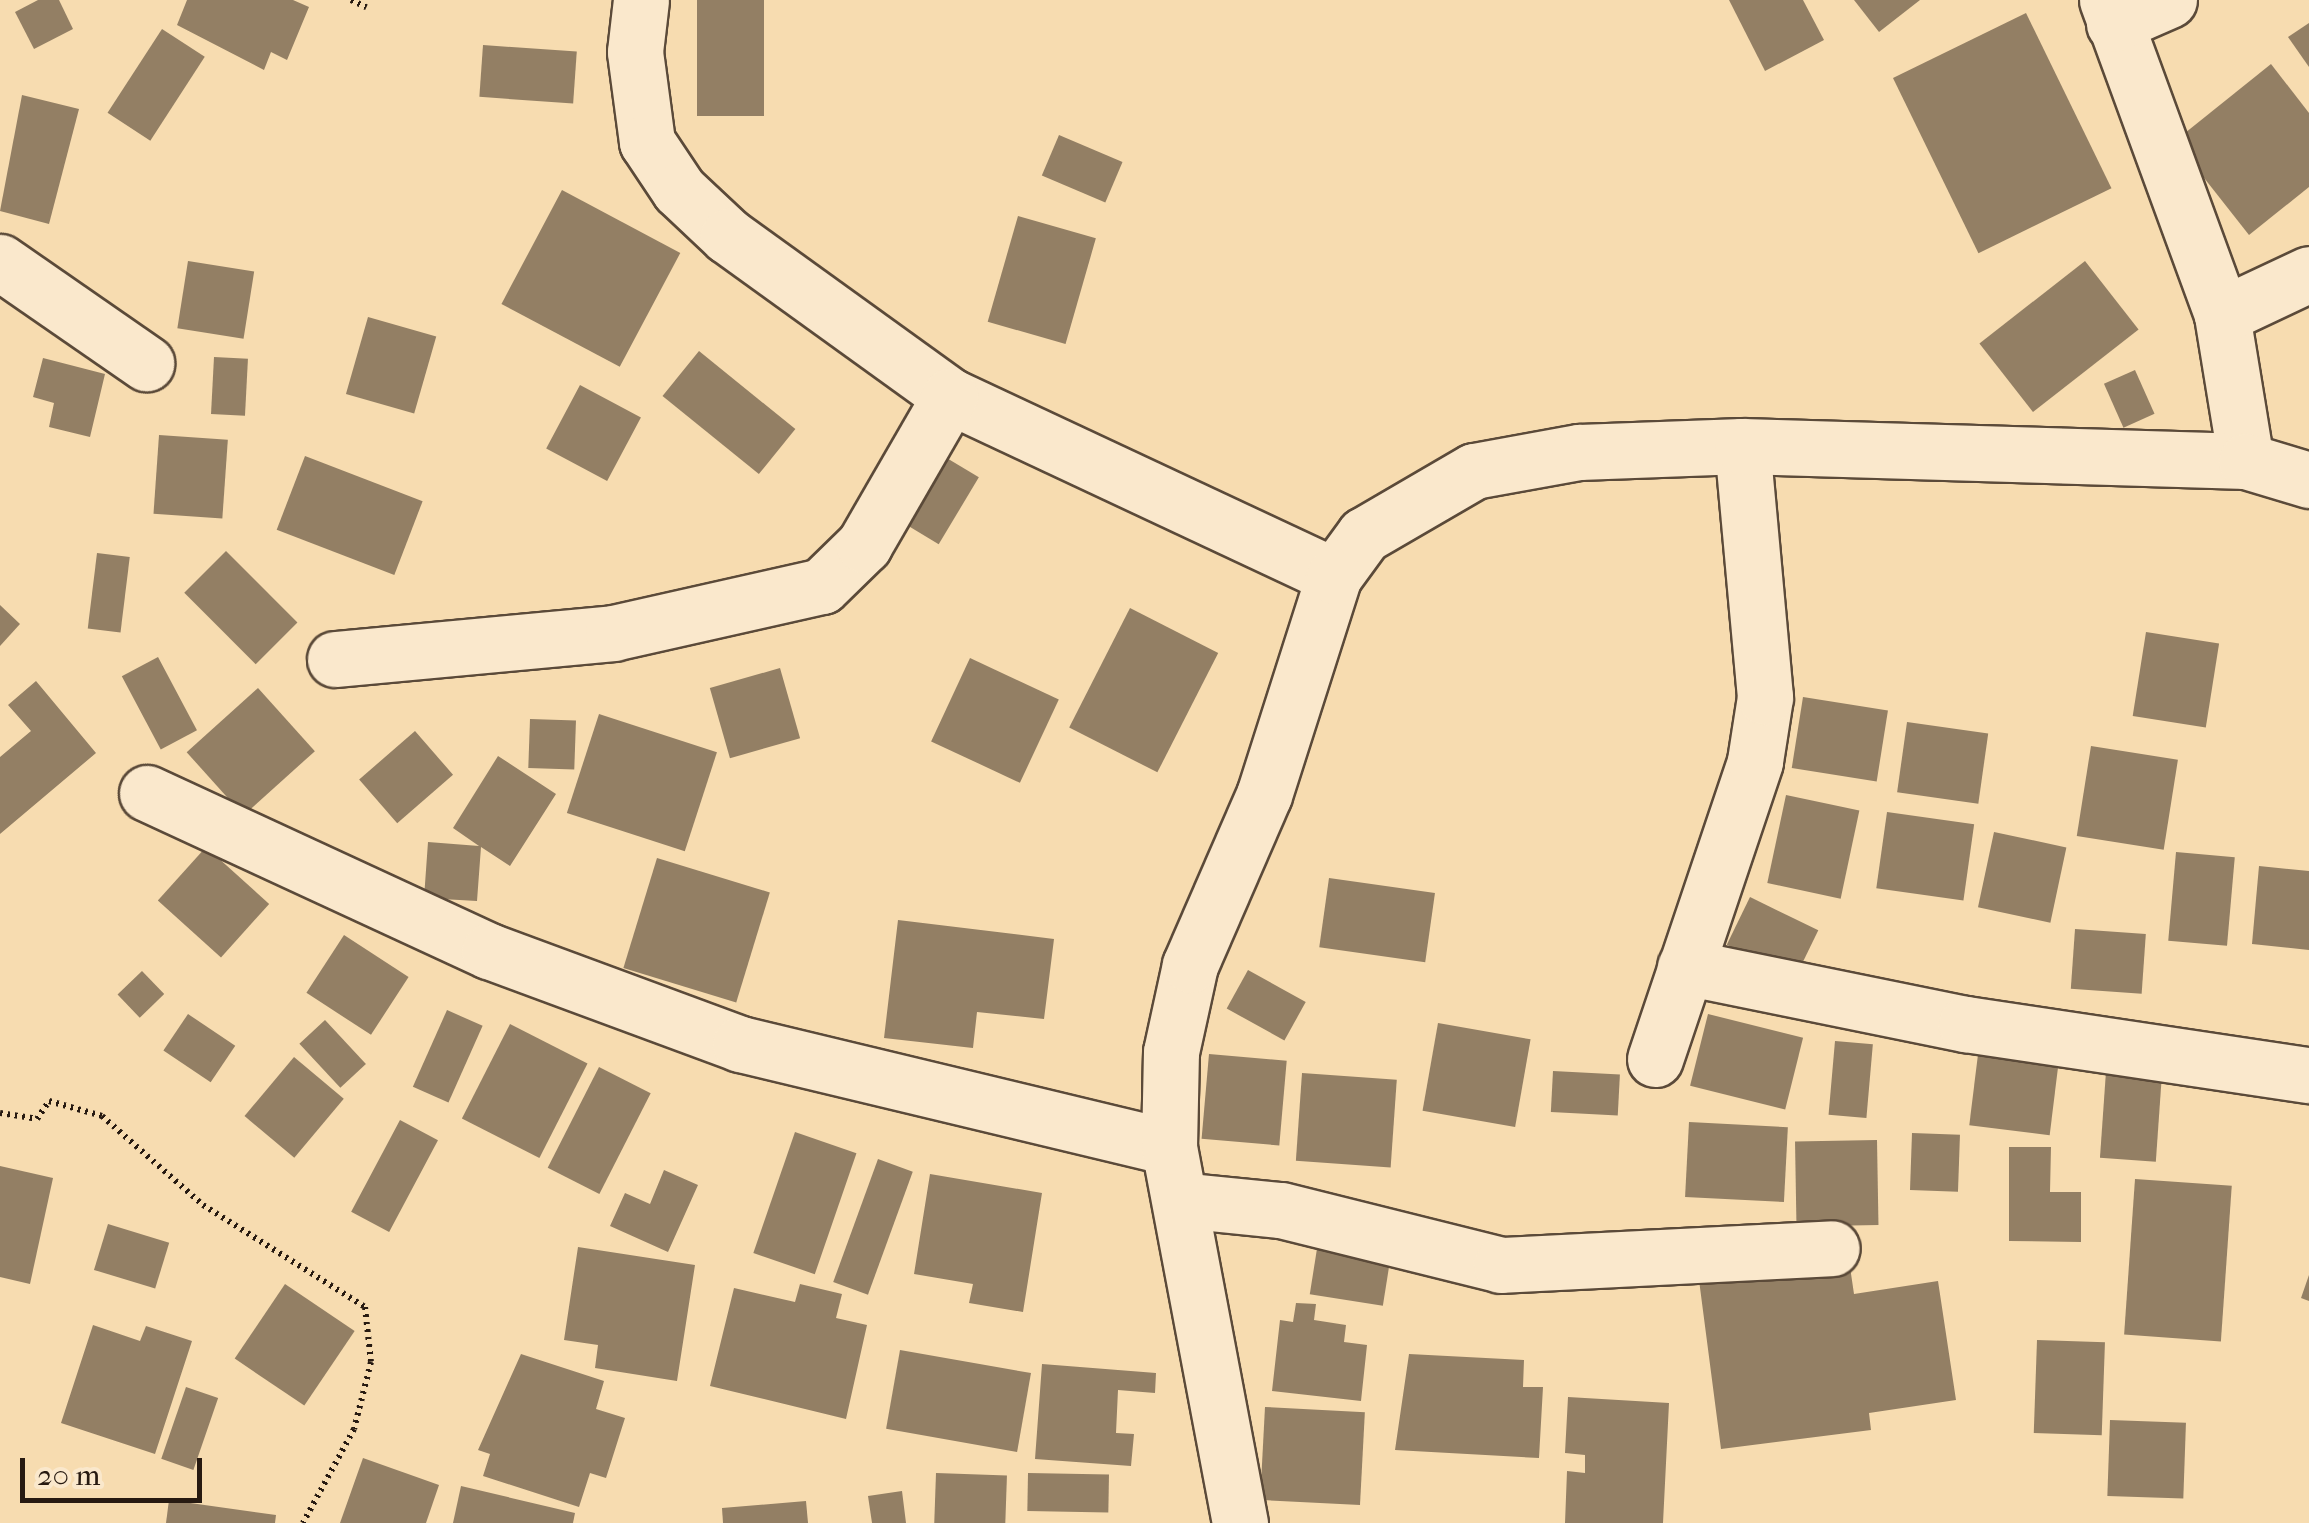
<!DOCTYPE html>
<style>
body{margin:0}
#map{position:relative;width:2309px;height:1523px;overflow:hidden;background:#f7dcb0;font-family:"IM FELL French Canon",serif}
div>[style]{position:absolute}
.building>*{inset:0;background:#937f64;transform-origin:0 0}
.path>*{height:6px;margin-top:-3px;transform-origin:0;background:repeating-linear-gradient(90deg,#271a11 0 2.5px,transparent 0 7.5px)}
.roads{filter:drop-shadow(2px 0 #5b4a39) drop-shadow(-2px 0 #5b4a39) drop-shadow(0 2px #5b4a39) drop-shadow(0 -2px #5b4a39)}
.minor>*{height:55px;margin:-27.5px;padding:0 27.5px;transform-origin:27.5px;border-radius:27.5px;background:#fae8cc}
span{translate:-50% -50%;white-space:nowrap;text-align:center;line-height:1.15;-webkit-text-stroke:10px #fae8cc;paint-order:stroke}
.scale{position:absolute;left:20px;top:1458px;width:182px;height:45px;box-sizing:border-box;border:5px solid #271a11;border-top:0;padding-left:12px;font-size:30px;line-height:35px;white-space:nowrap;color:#271a11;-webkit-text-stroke:8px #fae8cc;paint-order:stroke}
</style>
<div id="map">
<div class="building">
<div style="clip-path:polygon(38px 0,59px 0,73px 29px,34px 49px,15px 12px)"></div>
<div style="clip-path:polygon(187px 0,293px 0,309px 7px,287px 60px,271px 52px,264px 70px,177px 25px)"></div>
<div style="left:697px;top:0;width:67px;height:116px"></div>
<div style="clip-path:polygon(1729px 0,1803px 0,1824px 40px,1765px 71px)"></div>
<div style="clip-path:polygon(1854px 0,1920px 0,1879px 32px)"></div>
<div style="left:2026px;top:13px;width:195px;height:148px;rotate:64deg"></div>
<div style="clip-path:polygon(2309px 23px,2309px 67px,2288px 37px)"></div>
<div style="left:162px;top:29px;width:51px;height:100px;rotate:33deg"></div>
<div style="left:483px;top:45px;width:94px;height:52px;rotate:4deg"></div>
<div style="clip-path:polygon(2271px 64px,2309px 113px,2309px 187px,2249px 235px,2175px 141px)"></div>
<div style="clip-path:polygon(22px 95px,79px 109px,49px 224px,0 211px)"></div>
<div style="left:1059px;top:135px;width:69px;height:44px;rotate:23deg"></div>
<div style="left:562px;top:190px;width:134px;height:129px;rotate:28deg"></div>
<div style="left:1018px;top:216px;width:81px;height:110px;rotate:16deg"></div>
<div style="left:188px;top:261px;width:67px;height:68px;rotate:9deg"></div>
<div style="left:2085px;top:261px;width:87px;height:134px;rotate:52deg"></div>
<div style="left:368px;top:317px;width:71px;height:80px;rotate:16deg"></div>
<div style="left:699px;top:351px;width:124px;height:58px;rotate:39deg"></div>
<div style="left:214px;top:357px;width:34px;height:57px;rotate:3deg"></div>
<div style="clip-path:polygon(43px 358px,105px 374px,90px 437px,49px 427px,54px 403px,33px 397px)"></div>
<div style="left:2135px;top:370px;width:48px;height:34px;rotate:66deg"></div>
<div style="left:580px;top:385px;width:69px;height:72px;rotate:28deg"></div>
<div style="left:159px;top:435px;width:69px;height:79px;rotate:4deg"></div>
<div style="left:930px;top:448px;width:57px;height:78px;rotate:31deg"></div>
<div style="left:305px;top:456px;width:126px;height:79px;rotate:21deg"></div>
<div style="left:226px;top:551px;width:101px;height:59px;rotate:45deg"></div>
<div style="left:97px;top:553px;width:33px;height:76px;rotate:7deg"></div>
<div style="clip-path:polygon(0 605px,20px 624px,0 646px)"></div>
<div style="left:1130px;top:608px;width:99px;height:134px;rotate:27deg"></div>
<div style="left:2146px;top:632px;width:74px;height:85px;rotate:9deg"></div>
<div style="left:158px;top:657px;width:83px;height:41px;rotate:62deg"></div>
<div style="left:970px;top:658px;width:98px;height:92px;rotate:25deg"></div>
<div style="left:780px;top:668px;width:73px;height:73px;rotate:74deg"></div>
<div style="clip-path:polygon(36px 681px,96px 753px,0 834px,0 757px,31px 731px,8px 705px)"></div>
<div style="left:258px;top:688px;width:85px;height:96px;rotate:48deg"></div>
<div style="left:1803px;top:697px;width:86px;height:72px;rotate:9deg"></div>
<div style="left:599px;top:714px;width:124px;height:104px;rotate:18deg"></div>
<div style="left:530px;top:719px;width:46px;height:49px;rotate:2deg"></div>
<div style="left:1907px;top:722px;width:82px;height:71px;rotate:8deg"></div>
<div style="left:415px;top:731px;width:58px;height:74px;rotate:49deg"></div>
<div style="left:2091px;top:746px;width:88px;height:91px;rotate:9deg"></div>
<div style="clip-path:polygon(498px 756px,556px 794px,510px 866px,481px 847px,477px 901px,424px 898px,428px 842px,479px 846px,453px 828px)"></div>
<div style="left:1786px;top:795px;width:75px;height:90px;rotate:12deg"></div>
<div style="left:1887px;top:812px;width:88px;height:77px;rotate:8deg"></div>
<div style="left:1994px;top:832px;width:74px;height:77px;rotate:12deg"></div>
<div style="left:206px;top:847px;width:85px;height:72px;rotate:42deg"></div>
<div style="left:2176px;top:852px;width:59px;height:89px;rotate:5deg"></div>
<div style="left:657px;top:858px;width:118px;height:115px;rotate:17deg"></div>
<div style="clip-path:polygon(2259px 866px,2309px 871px,2309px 950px,2252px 944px)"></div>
<div style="left:1329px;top:878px;width:107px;height:70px;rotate:8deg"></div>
<div style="left:1750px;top:897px;width:76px;height:53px;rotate:26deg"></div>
<div style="clip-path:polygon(898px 920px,1054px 939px,1044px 1019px,977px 1012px,973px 1048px,884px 1038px)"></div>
<div style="left:2075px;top:929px;width:71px;height:60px;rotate:4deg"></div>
<div style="left:344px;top:935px;width:77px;height:69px;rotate:33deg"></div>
<div style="left:1248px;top:970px;width:66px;height:44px;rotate:29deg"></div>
<div style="left:142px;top:971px;width:32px;height:34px;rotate:46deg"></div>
<div style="left:447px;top:1010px;width:39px;height:84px;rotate:24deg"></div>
<div style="left:188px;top:1014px;width:57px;height:44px;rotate:34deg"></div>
<div style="left:1708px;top:1014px;width:98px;height:74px;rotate:14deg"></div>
<div style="left:325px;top:1020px;width:60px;height:35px;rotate:47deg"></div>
<div style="left:1438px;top:1023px;width:94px;height:89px;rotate:10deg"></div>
<div style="left:510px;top:1024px;width:87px;height:106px;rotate:27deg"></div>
<div style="left:1980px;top:1038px;width:81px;height:88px;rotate:7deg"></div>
<div style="left:1835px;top:1041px;width:38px;height:74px;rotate:5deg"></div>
<div style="left:1209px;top:1054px;width:78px;height:85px;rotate:5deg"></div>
<div style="left:294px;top:1057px;width:65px;height:77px;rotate:40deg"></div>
<div style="left:2107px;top:1057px;width:56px;height:101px;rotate:4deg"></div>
<div style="left:599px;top:1067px;width:58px;height:113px;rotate:27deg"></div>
<div style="left:1553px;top:1071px;width:67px;height:41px;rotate:3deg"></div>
<div style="left:1302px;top:1073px;width:95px;height:88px;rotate:4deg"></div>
<div style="left:400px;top:1120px;width:43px;height:104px;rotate:28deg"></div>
<div style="left:1689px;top:1122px;width:99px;height:75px;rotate:3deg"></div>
<div style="left:795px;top:1132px;width:65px;height:128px;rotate:19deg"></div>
<div style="left:1912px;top:1133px;width:48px;height:57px;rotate:2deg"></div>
<div style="left:1877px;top:1140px;width:85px;height:82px;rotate:89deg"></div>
<div style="clip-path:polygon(2009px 1147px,2051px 1147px,2050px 1192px,2081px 1192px,2081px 1242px,2009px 1241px)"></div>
<div style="left:878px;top:1159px;width:37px;height:131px;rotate:20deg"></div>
<div style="clip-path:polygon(0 1166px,53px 1178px,30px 1284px,0 1277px)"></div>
<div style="clip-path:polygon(664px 1170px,698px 1185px,668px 1252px,610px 1226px,625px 1193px,650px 1204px)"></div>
<div style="clip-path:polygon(930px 1174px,1042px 1193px,1023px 1312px,969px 1303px,973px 1284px,914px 1274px)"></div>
<div style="left:2135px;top:1179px;width:97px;height:156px;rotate:4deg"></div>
<div style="left:108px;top:1224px;width:64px;height:48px;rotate:17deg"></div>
<div style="left:1319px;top:1236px;width:74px;height:59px;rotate:9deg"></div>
<div style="clip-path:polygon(578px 1247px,695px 1265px,677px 1381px,595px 1368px,598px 1345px,564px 1340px)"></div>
<div style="clip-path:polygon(1849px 1260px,1854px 1294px,1938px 1281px,1956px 1400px,1869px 1413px,1871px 1430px,1721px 1449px,1699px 1280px)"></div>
<div style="clip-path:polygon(2309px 1275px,2309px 1301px,2301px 1298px)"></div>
<div style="left:285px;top:1284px;width:84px;height:90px;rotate:34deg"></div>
<div style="clip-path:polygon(800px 1284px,842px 1294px,836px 1318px,867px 1325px,846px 1419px,710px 1386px,734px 1288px,795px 1302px)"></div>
<div style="clip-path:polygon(1296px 1303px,1316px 1304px,1314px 1320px,1346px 1325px,1344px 1342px,1367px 1345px,1361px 1401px,1272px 1391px,1280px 1320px,1293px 1322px)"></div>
<div style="clip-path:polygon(93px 1325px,140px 1341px,146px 1326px,192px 1341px,155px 1454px,61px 1423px)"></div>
<div style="left:2037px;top:1340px;width:68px;height:93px;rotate:2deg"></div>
<div style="left:900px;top:1350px;width:133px;height:80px;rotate:10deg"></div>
<div style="clip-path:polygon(521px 1354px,604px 1381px,596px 1409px,625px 1418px,606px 1478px,590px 1473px,579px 1507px,483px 1476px,490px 1454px,478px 1450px)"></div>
<div style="clip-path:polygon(1409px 1354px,1524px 1360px,1523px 1387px,1543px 1387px,1539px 1458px,1395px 1450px)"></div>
<div style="clip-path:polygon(1042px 1364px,1156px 1373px,1155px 1393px,1118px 1390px,1116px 1433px,1134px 1434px,1131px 1466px,1035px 1459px)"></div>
<div style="left:186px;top:1387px;width:34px;height:76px;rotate:19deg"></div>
<div style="clip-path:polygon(1568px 1397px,1669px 1403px,1663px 1523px,1565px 1523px,1567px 1471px,1585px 1473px,1585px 1455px,1565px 1453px)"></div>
<div style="left:1265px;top:1407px;width:100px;height:93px;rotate:3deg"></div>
<div style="left:2110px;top:1420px;width:76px;height:76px;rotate:2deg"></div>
<div style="clip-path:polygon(363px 1458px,439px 1485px,426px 1523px,340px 1523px)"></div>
<div style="left:936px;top:1473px;width:71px;height:50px;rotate:2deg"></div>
<div style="left:1028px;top:1473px;width:81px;height:38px;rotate:1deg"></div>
<div style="clip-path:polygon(461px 1486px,575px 1513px,573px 1523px,453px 1523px)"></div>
<div style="clip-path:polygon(902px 1491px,906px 1523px,872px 1523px,868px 1496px)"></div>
<div style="clip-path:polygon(169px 1500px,276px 1515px,275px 1523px,166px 1523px)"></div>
<div style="clip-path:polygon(806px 1501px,808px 1523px,723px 1523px,722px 1508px)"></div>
</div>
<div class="path">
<div style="left:351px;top:0;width:17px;rotate:25deg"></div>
<div style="left:0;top:1113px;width:37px;rotate:9deg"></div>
<div style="left:37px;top:1119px;width:22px;rotate:-56deg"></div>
<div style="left:49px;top:1101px;width:55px;rotate:15.8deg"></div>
<div style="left:102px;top:1116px;width:135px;rotate:41.4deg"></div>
<div style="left:203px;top:1205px;width:191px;rotate:32.2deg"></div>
<div style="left:365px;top:1307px;width:55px;rotate:83.8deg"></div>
<div style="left:371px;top:1362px;width:69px;rotate:104.2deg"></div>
<div style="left:354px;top:1429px;width:107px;rotate:118.5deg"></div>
</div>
<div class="roads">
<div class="minor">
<div style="left:641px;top:0;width:52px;rotate:96.6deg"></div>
<div style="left:635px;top:52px;width:91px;rotate:82.4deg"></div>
<div style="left:647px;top:142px;width:58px;rotate:56.3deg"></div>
<div style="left:679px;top:190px;width:67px;rotate:43.2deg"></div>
<div style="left:728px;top:236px;width:274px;rotate:35.8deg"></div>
<div style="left:950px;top:396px;width:424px;rotate:25.1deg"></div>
<div style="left:2107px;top:0;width:335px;rotate:69.9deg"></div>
<div style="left:2222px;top:315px;width:148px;rotate:80.7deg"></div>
<div style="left:2114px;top:24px;width:60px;rotate:-23.6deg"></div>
<div style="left:0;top:262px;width:178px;rotate:34.7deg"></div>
<div style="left:2222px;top:315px;width:96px;rotate:-25.2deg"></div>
<div style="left:335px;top:659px;width:279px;rotate:-5.3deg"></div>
<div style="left:613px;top:633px;width:214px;rotate:-12.7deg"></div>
<div style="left:822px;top:586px;width:59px;rotate:-44.3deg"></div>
<div style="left:864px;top:545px;width:172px;rotate:-60deg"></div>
<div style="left:147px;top:793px;width:377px;rotate:24.8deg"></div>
<div style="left:489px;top:951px;width:268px;rotate:20.3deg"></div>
<div style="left:740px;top:1044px;width:441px;rotate:13.5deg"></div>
<div style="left:1685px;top:967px;width:287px;rotate:11.5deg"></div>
<div style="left:1966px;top:1024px;width:347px;rotate:8.5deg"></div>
<div style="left:1655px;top:1059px;width:314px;rotate:-71.4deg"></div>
<div style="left:1755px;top:761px;width:65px;rotate:-81.1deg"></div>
<div style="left:1765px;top:697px;width:252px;rotate:-95.2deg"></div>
<div style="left:1180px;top:1200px;width:101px;rotate:5.7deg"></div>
<div style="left:1281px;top:1210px;width:227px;rotate:14deg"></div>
<div style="left:1501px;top:1265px;width:331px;rotate:-2.9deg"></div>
<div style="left:1240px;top:1523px;width:383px;rotate:-100.7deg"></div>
<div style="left:1169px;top:1147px;width:95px;rotate:-88.8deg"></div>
<div style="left:1171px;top:1052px;width:89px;rotate:-77.7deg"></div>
<div style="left:1190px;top:965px;width:185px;rotate:-66.5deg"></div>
<div style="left:1264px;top:795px;width:230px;rotate:-72.3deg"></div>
<div style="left:1334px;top:576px;width:51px;rotate:-53.8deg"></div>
<div style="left:1364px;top:535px;width:127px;rotate:-30.2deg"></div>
<div style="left:1474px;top:471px;width:107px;rotate:-10.3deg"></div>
<div style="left:1579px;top:452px;width:163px;rotate:-2.1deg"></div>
<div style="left:1742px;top:446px;width:504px;rotate:1.7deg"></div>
<div style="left:2246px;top:461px;width:66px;rotate:16.8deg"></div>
</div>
</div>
<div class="scale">20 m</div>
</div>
